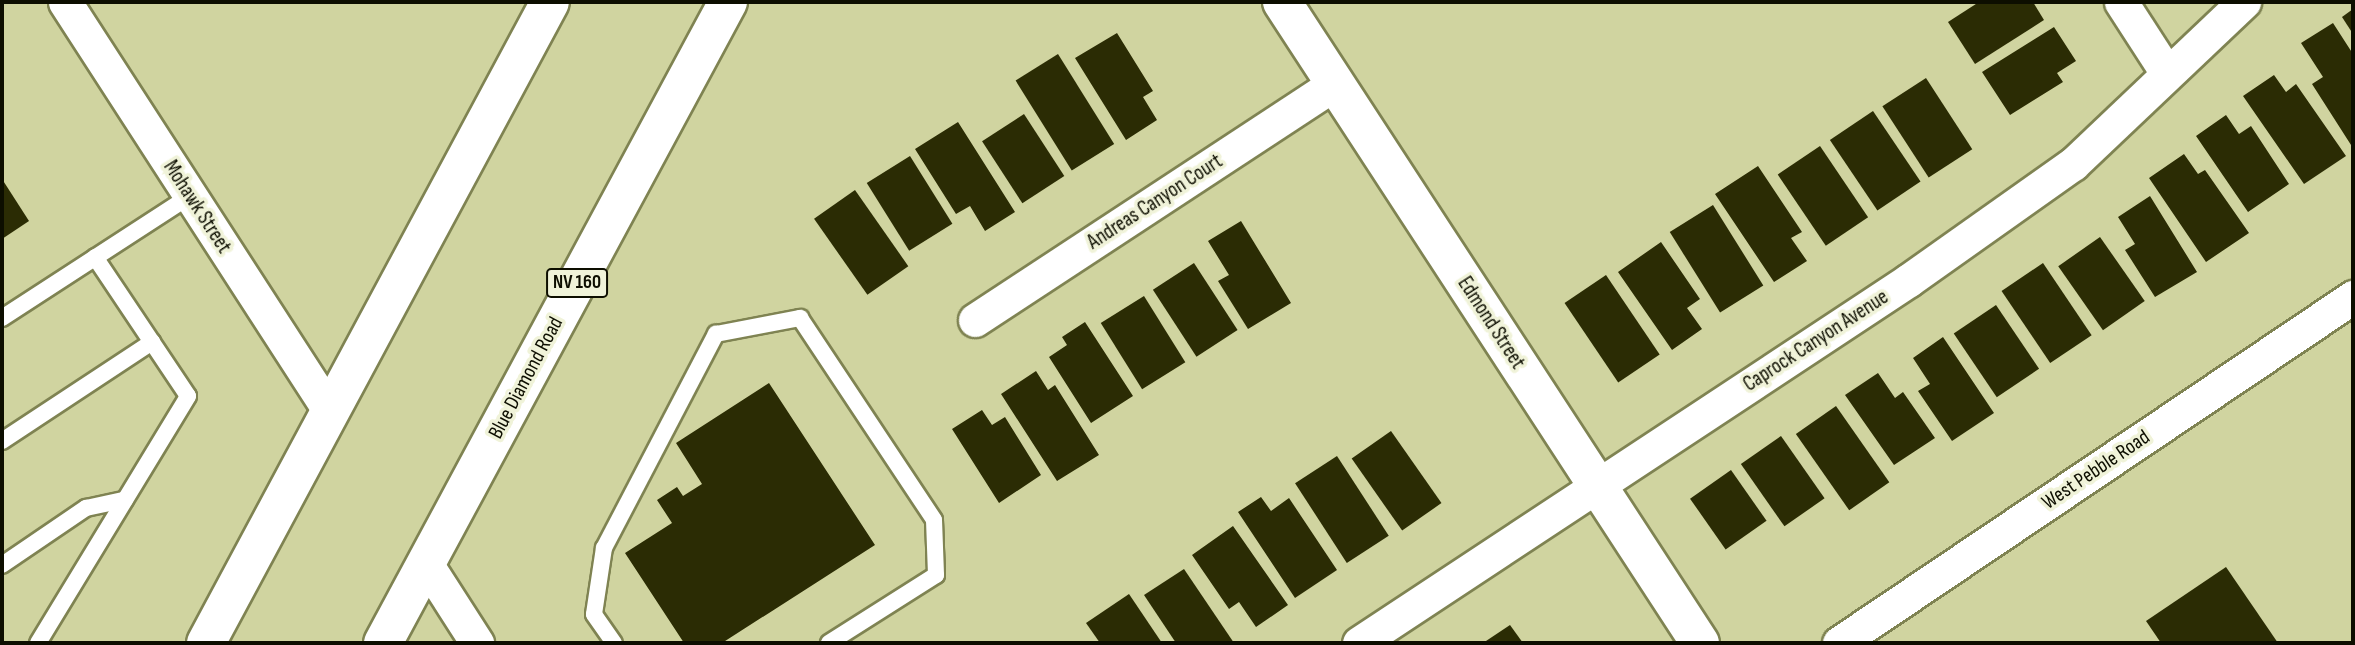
<!DOCTYPE html>
<style>
body{margin:0}
#map{position:relative;width:2355px;height:645px;overflow:hidden;background:#d0d4a0;font-family:"Sofia Sans Condensed",sans-serif}
div>[style]{position:absolute}
.building>*{inset:0;background:#2b2c04;transform-origin:0 0}
.roads{filter:drop-shadow(2px 0 #7f8352) drop-shadow(-2px 0 #7f8352) drop-shadow(0 2px #7f8352) drop-shadow(0 -2px #7f8352)}
.service>*{height:16px;margin:-8px;padding:0 8px;transform-origin:8px;border-radius:8px;background:#fff}
.minor>*{height:33px;margin:-16.5px;padding:0 16.5px;transform-origin:16.5px;border-radius:16.5px;background:#fff}
.tertiary>*{height:38px;margin:-19px;padding:0 19px;transform-origin:19px;border-radius:19px;background:#fff}
.trunk>*{height:38px;margin:-19px;padding:0 19px;transform-origin:19px;border-radius:19px;background:#fff}
span{translate:-50% -50%;white-space:nowrap;text-align:center;line-height:1.15;-webkit-text-stroke:7px #f0f3d9;paint-order:stroke}
.shield-label span{padding:2px 5px;background:#f0f3d9;border:2px solid;border-radius:5px;-webkit-text-stroke-width:0}
.shield-label{font-size:19px;color:#0d0e00;font-weight:700}
.street-label{font-size:21px;color:#0d0e00}
.frame{position:absolute;inset:0;border:4px solid #0d0e00;pointer-events:none}
</style>
<div id="map">
<div class="building">
<div style="clip-path:polygon(1979px 2px,2033px 2px,2044px 20px,1975px 64px,1948px 22px)"></div>
<div style="clip-path:polygon(2353px 9px,2353px 34px,2342px 17px)"></div>
<div style="clip-path:polygon(2333px 23px,2353px 54px,2351px 145px,2312px 84px,2323px 77px,2301px 43px)"></div>
<div style="clip-path:polygon(2054px 27px,2076px 61px,2057px 73px,2063px 82px,2010px 115px,1982px 72px)"></div>
<div style="clip-path:polygon(1117px 33px,1153px 91px,1143px 97px,1157px 120px,1126px 140px,1075px 58px)"></div>
<div style="left:1058px;top:54px;width:106px;height:50px;rotate:58deg"></div>
<div style="clip-path:polygon(2274px 75px,2286px 92px,2296px 84px,2346px 156px,2304px 184px,2243px 96px)"></div>
<div style="left:1926px;top:78px;width:85px;height:52px;rotate:57deg"></div>
<div style="left:1873px;top:111px;width:85px;height:52px;rotate:56deg"></div>
<div style="left:1024px;top:114px;width:74px;height:50px;rotate:57deg"></div>
<div style="clip-path:polygon(2226px 115px,2239px 134px,2251px 126px,2289px 184px,2248px 212px,2196px 136px)"></div>
<div style="clip-path:polygon(958px 122px,1015px 212px,985px 231px,970px 206px,956px 214px,915px 149px)"></div>
<div style="left:1820px;top:146px;width:86px;height:51px;rotate:56deg"></div>
<div style="clip-path:polygon(2184px 154px,2198px 174px,2205px 170px,2249px 233px,2206px 262px,2149px 178px)"></div>
<div style="left:910px;top:156px;width:80px;height:51px;rotate:58deg"></div>
<div style="clip-path:polygon(1758px 166px,1802px 232px,1791px 238px,1807px 261px,1774px 282px,1715px 194px)"></div>
<div style="clip-path:polygon(2px 179px,29px 221px,2px 239px)"></div>
<div style="left:855px;top:190px;width:93px;height:50px;rotate:55deg"></div>
<div style="clip-path:polygon(2150px 196px,2197px 272px,2155px 297px,2125px 250px,2135px 244px,2118px 217px)"></div>
<div style="left:1713px;top:205px;width:95px;height:51px;rotate:58deg"></div>
<div style="clip-path:polygon(1241px 221px,1291px 303px,1248px 329px,1218px 281px,1229px 275px,1208px 241px)"></div>
<div style="left:2100px;top:237px;width:78px;height:51px;rotate:55deg"></div>
<div style="clip-path:polygon(1661px 242px,1700px 299px,1687px 308px,1702px 329px,1672px 350px,1618px 272px)"></div>
<div style="left:1194px;top:263px;width:80px;height:49px;rotate:57deg"></div>
<div style="left:2043px;top:263px;width:87px;height:50px;rotate:56deg"></div>
<div style="left:1606px;top:275px;width:96px;height:50px;rotate:56deg"></div>
<div style="left:1144px;top:296px;width:78px;height:51px;rotate:58deg"></div>
<div style="left:1996px;top:305px;width:77px;height:51px;rotate:56deg"></div>
<div style="clip-path:polygon(1085px 322px,1133px 396px,1091px 423px,1049px 357px,1067px 345px,1062px 337px)"></div>
<div style="clip-path:polygon(1943px 337px,1994px 413px,1952px 441px,1918px 391px,1930px 384px,1913px 358px)"></div>
<div style="clip-path:polygon(1036px 371px,1048px 390px,1055px 385px,1099px 455px,1057px 481px,1001px 394px)"></div>
<div style="clip-path:polygon(1878px 373px,1895px 398px,1903px 392px,1935px 438px,1894px 465px,1845px 395px)"></div>
<div style="clip-path:polygon(769px 383px,875px 545px,722px 643px,684px 643px,625px 553px,672px 523px,657px 500px,677px 487px,683px 496px,702px 484px,676px 443px)"></div>
<div style="left:1836px;top:406px;width:93px;height:49px;rotate:55deg"></div>
<div style="clip-path:polygon(982px 410px,992px 425px,1005px 417px,1041px 475px,999px 503px,952px 429px)"></div>
<div style="left:1391px;top:431px;width:88px;height:48px;rotate:55deg"></div>
<div style="left:1781px;top:436px;width:76px;height:49px;rotate:55deg"></div>
<div style="left:1337px;top:456px;width:95px;height:50px;rotate:57deg"></div>
<div style="left:1731px;top:470px;width:62px;height:50px;rotate:55deg"></div>
<div style="clip-path:polygon(1261px 497px,1271px 511px,1289px 498px,1337px 570px,1295px 598px,1238px 512px)"></div>
<div style="clip-path:polygon(1233px 526px,1288px 605px,1256px 627px,1239px 602px,1229px 609px,1192px 555px)"></div>
<div style="clip-path:polygon(2226px 567px,2278px 643px,2161px 643px,2146px 621px)"></div>
<div style="clip-path:polygon(1184px 569px,1234px 643px,1176px 643px,1144px 595px)"></div>
<div style="clip-path:polygon(1129px 594px,1162px 643px,1100px 643px,1086px 623px)"></div>
<div style="clip-path:polygon(1510px 625px,1523px 643px,1483px 643px)"></div>
</div>
<div class="roads">
<div class="service">
<div style="left:2px;top:318px;width:224px;rotate:-33deg"></div>
<div style="left:2px;top:441px;width:180px;rotate:-33.4deg"></div>
<div style="left:2px;top:565px;width:102px;rotate:-34.2deg"></div>
<div style="left:86px;top:508px;width:40px;rotate:-12deg"></div>
<div style="left:38px;top:643px;width:289px;rotate:-58.7deg"></div>
<div style="left:188px;top:396px;width:167px;rotate:-123.8deg"></div>
<div style="left:614px;top:643px;width:35px;rotate:-125deg"></div>
<div style="left:594px;top:614px;width:67px;rotate:-81.4deg"></div>
<div style="left:604px;top:548px;width:242px;rotate:-62.4deg"></div>
<div style="left:716px;top:334px;width:86px;rotate:-10.8deg"></div>
<div style="left:800px;top:318px;width:242px;rotate:56.4deg"></div>
<div style="left:934px;top:520px;width:55px;rotate:87.9deg"></div>
<div style="left:936px;top:575px;width:127px;rotate:147.6deg"></div>
</div>
<div class="minor">
<div style="left:65px;top:2px;width:488px;rotate:57.1deg"></div>
<div style="left:2121px;top:2px;width:85px;rotate:57.1deg"></div>
<div style="left:975px;top:320px;width:430px;rotate:-33.3deg"></div>
<div style="left:427px;top:565px;width:93px;rotate:57.3deg"></div>
<div style="left:1359px;top:643px;width:659px;rotate:-33.42deg"></div>
<div style="left:1909px;top:280px;width:201px;rotate:-35.3deg"></div>
<div style="left:2073px;top:164px;width:236px;rotate:-43.5deg"></div>
<div style="left:1839px;top:643px;width:620px;rotate:-33.95deg"></div>
</div>
<div class="tertiary">
<div style="left:1282px;top:2px;width:765px;rotate:56.89deg"></div>
</div>
<div class="trunk">
<div style="left:206px;top:643px;width:727px;rotate:-61.78deg"></div>
<div style="left:383px;top:643px;width:728px;rotate:-61.71deg"></div>
</div>
</div>
<div class="shield-label">
<span style="left:577px;top:283px">NV 160</span>
</div>
<div class="street-label">
<span style="left:1155px;top:202px;rotate:-33deg">Andreas Canyon Court</span>
<span style="left:197px;top:207px;rotate:57deg">Mohawk Street</span>
<span style="left:1491px;top:323px;rotate:57deg">Edmond Street</span>
<span style="left:1816px;top:341px;rotate:-33deg">Caprock Canyon Avenue</span>
<span style="left:526px;top:378px;rotate:-62deg">Blue Diamond Road</span>
<span style="left:2096px;top:470px;rotate:-34deg">West Pebble Road</span>
</div>
<div class="frame"></div>
</div>
